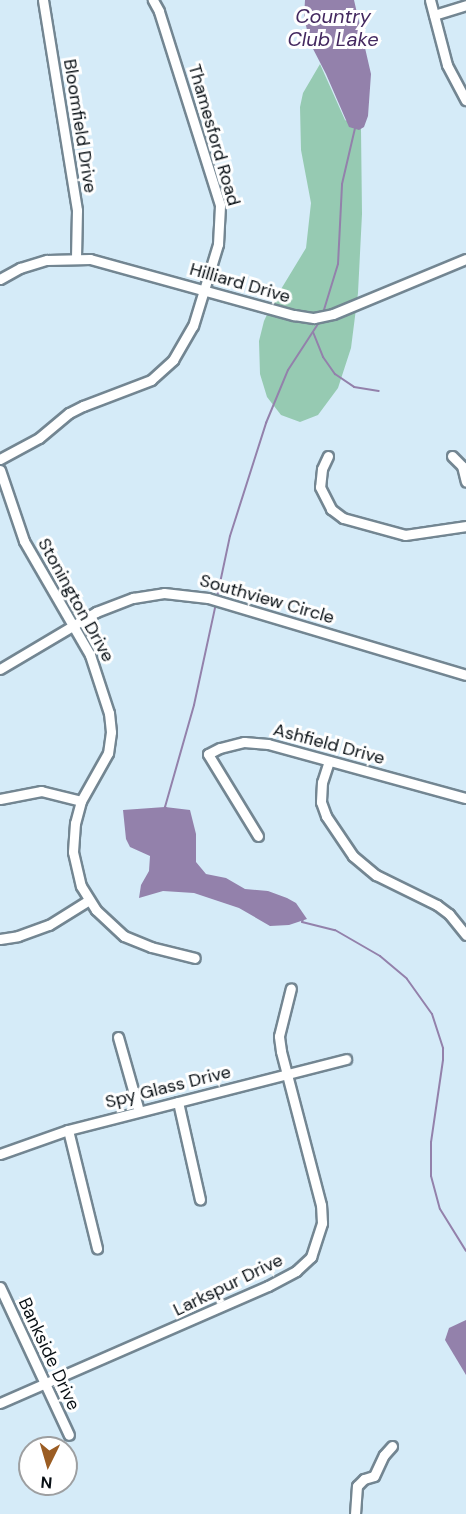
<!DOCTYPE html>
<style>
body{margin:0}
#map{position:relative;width:466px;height:1514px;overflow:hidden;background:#d5ebf8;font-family:"DM Sans",sans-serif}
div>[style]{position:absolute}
.green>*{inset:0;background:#96cab2}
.water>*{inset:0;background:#9381ab}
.stream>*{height:2px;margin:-1px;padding:0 1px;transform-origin:1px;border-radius:1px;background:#9381ab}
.roads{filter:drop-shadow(2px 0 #738692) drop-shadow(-2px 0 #738692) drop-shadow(0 2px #738692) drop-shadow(0 -2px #738692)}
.minor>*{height:9px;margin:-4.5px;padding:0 4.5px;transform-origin:4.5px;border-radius:4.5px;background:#fff}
span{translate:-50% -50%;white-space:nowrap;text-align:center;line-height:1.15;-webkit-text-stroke:6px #fff;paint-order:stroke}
.street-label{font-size:18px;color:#091015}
.water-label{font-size:20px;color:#442960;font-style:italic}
.north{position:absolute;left:18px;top:1436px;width:60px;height:60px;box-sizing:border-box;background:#fff;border:2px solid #9d9fa1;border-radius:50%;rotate:185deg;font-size:16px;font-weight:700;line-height:24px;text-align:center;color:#091015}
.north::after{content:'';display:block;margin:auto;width:21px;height:27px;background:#9b5d23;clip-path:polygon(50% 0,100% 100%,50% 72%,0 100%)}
</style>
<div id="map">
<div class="green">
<div style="clip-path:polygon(320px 64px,345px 120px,361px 129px,362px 214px,358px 293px,351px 348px,338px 388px,318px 415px,300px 422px,281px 415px,267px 397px,260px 374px,259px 341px,264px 321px,272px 304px,306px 248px,311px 203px,301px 150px,300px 107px,303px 93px)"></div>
</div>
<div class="water">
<div style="clip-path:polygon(305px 0,354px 0,371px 74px,368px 116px,364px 127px,359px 130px,349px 127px,326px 74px,310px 43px,304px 17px)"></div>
<div style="clip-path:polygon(165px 807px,190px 810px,196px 834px,196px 862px,206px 874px,226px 878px,245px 889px,268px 891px,287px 898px,296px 903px,307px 919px,289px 925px,270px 926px,239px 908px,194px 893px,163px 891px,139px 898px,141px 885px,149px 871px,150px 856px,130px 847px,126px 839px,123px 810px)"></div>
<div style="clip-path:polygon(466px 1320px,466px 1375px,445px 1340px,449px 1328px)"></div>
</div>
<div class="stream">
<div style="left:323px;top:313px;width:51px;rotate:-73deg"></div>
<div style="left:338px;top:264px;width:80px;rotate:-87.1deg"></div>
<div style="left:342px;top:184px;width:57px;rotate:-76.9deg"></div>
<div style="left:313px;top:332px;width:27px;rotate:68deg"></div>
<div style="left:323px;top:357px;width:21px;rotate:55deg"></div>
<div style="left:335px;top:374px;width:23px;rotate:34deg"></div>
<div style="left:354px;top:387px;width:25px;rotate:9deg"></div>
<div style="left:217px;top:597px;width:62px;rotate:-78deg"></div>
<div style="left:230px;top:536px;width:119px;rotate:-72.3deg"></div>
<div style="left:266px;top:423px;width:57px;rotate:-67.5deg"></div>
<div style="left:288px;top:370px;width:59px;rotate:-56.9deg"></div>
<div style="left:167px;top:809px;width:3px;rotate:-135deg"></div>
<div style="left:165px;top:807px;width:106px;rotate:-74.1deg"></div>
<div style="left:194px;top:705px;width:104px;rotate:-77.8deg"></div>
<div style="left:303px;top:919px;width:3px;rotate:108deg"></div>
<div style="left:302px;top:922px;width:34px;rotate:14deg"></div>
<div style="left:335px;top:930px;width:52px;rotate:30deg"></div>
<div style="left:380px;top:956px;width:35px;rotate:40deg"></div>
<div style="left:407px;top:979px;width:43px;rotate:54.5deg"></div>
<div style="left:432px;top:1014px;width:36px;rotate:72deg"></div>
<div style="left:443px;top:1048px;width:12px;rotate:90deg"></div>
<div style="left:443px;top:1060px;width:83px;rotate:98.3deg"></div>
<div style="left:431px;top:1142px;width:34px;rotate:90deg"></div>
<div style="left:431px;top:1176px;width:34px;rotate:75deg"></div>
<div style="left:440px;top:1209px;width:49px;rotate:58.2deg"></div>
</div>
<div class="roads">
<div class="minor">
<div style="left:43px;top:0;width:213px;rotate:80.8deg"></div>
<div style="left:77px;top:210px;width:48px;rotate:91.2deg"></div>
<div style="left:430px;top:0;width:67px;rotate:75.3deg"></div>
<div style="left:447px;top:65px;width:40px;rotate:62deg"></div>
<div style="left:434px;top:15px;width:34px;rotate:-17deg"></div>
<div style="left:0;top:279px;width:23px;rotate:-29deg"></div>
<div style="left:20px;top:268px;width:28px;rotate:-17deg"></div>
<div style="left:47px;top:260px;width:43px;rotate:-1.3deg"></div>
<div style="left:90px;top:259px;width:212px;rotate:15.4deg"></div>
<div style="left:294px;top:315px;width:20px;rotate:9deg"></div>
<div style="left:314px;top:318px;width:19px;rotate:-12deg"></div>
<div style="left:333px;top:314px;width:144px;rotate:-22.5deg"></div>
<div style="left:328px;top:456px;width:14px;rotate:115deg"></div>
<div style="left:322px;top:469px;width:18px;rotate:96deg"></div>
<div style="left:320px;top:487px;width:25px;rotate:63deg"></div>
<div style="left:331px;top:509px;width:15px;rotate:37deg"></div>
<div style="left:343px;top:518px;width:64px;rotate:15.3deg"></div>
<div style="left:405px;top:535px;width:62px;rotate:-8.4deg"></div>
<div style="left:452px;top:456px;width:14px;rotate:45deg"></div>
<div style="left:462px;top:466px;width:16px;rotate:76deg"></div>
<div style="left:0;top:459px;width:44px;rotate:-28.3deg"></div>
<div style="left:39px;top:438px;width:39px;rotate:-40deg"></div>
<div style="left:69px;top:413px;width:16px;rotate:-27deg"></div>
<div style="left:83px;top:406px;width:73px;rotate:-20.9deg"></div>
<div style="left:151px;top:380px;width:30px;rotate:-42deg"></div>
<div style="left:173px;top:360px;width:39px;rotate:-60deg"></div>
<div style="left:193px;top:326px;width:86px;rotate:-73deg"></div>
<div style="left:218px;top:244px;width:39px;rotate:-87deg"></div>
<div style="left:220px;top:205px;width:203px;rotate:-107.5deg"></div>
<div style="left:159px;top:11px;width:13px;rotate:-119deg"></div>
<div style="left:0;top:470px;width:75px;rotate:71.3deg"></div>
<div style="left:24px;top:541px;width:132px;rotate:59.9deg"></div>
<div style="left:90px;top:655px;width:61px;rotate:71.9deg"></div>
<div style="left:109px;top:713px;width:19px;rotate:84deg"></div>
<div style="left:111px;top:732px;width:21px;rotate:98deg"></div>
<div style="left:108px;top:753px;width:55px;rotate:119.4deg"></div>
<div style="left:81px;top:801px;width:23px;rotate:105deg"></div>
<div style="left:75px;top:823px;width:29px;rotate:94deg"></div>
<div style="left:73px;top:852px;width:35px;rotate:77deg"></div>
<div style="left:81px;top:886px;width:28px;rotate:58deg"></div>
<div style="left:96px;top:910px;width:38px;rotate:43deg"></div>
<div style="left:124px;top:936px;width:29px;rotate:22deg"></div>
<div style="left:151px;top:947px;width:45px;rotate:14deg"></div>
<div style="left:0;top:669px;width:112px;rotate:-30.7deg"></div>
<div style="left:96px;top:612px;width:40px;rotate:-21deg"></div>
<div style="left:133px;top:598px;width:31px;rotate:-9deg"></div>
<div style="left:164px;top:593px;width:44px;rotate:6.5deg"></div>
<div style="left:208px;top:598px;width:269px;rotate:16.6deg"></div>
<div style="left:329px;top:761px;width:22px;rotate:108deg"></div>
<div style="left:322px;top:782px;width:20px;rotate:93deg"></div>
<div style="left:321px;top:802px;width:15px;rotate:70deg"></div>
<div style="left:326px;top:816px;width:48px;rotate:56deg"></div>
<div style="left:353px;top:856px;width:30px;rotate:40deg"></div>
<div style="left:376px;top:875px;width:68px;rotate:26.2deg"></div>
<div style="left:437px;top:905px;width:15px;rotate:37deg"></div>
<div style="left:449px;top:914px;width:27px;rotate:51deg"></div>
<div style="left:0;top:799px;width:42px;rotate:-11deg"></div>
<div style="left:41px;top:791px;width:41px;rotate:14deg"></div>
<div style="left:258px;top:836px;width:96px;rotate:-121.4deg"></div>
<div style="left:208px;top:754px;width:13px;rotate:-27deg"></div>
<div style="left:220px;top:748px;width:25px;rotate:-14deg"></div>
<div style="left:244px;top:742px;width:24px;rotate:5deg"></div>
<div style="left:268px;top:744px;width:205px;rotate:15.3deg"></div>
<div style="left:0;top:939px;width:18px;rotate:-9deg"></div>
<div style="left:18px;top:936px;width:33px;rotate:-20deg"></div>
<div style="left:49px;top:925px;width:47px;rotate:-32deg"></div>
<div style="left:118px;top:1037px;width:77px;rotate:74.2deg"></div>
<div style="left:178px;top:1102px;width:100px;rotate:77.3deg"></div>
<div style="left:68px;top:1130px;width:122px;rotate:76.2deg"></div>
<div style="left:0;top:1154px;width:72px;rotate:-19.4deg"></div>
<div style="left:68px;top:1130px;width:287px;rotate:-14.3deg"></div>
<div style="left:0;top:1287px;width:163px;rotate:65deg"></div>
<div style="left:0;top:1403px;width:292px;rotate:-23.6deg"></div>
<div style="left:268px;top:1286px;width:32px;rotate:-28deg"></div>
<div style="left:296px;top:1271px;width:21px;rotate:-43deg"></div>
<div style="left:311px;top:1257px;width:36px;rotate:-72deg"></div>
<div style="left:322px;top:1223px;width:18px;rotate:-93deg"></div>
<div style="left:321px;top:1205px;width:159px;rotate:-104.6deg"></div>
<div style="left:281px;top:1051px;width:15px;rotate:-98deg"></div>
<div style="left:279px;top:1036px;width:49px;rotate:-76deg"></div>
<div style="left:355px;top:1514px;width:28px;rotate:-86deg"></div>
<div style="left:357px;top:1486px;width:10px;rotate:-45deg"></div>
<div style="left:364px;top:1479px;width:10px;rotate:-17deg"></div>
<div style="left:374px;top:1476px;width:23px;rotate:-65deg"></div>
<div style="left:384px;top:1455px;width:12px;rotate:-48deg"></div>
</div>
</div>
<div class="street-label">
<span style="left:80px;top:126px;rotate:81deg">Bloomfield Drive</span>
<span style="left:214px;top:135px;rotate:74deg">Thamesford Road</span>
<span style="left:240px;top:283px;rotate:16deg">Hilliard Drive</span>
<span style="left:267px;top:599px;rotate:16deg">Southview Circle</span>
<span style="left:76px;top:600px;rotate:61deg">Stonington Drive</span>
<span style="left:329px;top:744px;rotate:15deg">Ashfield Drive</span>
<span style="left:168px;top:1087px;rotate:-14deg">Spy Glass Drive</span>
<span style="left:228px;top:1285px;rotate:-26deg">Larkspur Drive</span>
<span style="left:49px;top:1354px;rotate:65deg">Bankside Drive</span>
</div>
<div class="water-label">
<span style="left:333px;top:28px">Country<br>Club Lake</span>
</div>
<div class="north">N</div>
</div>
